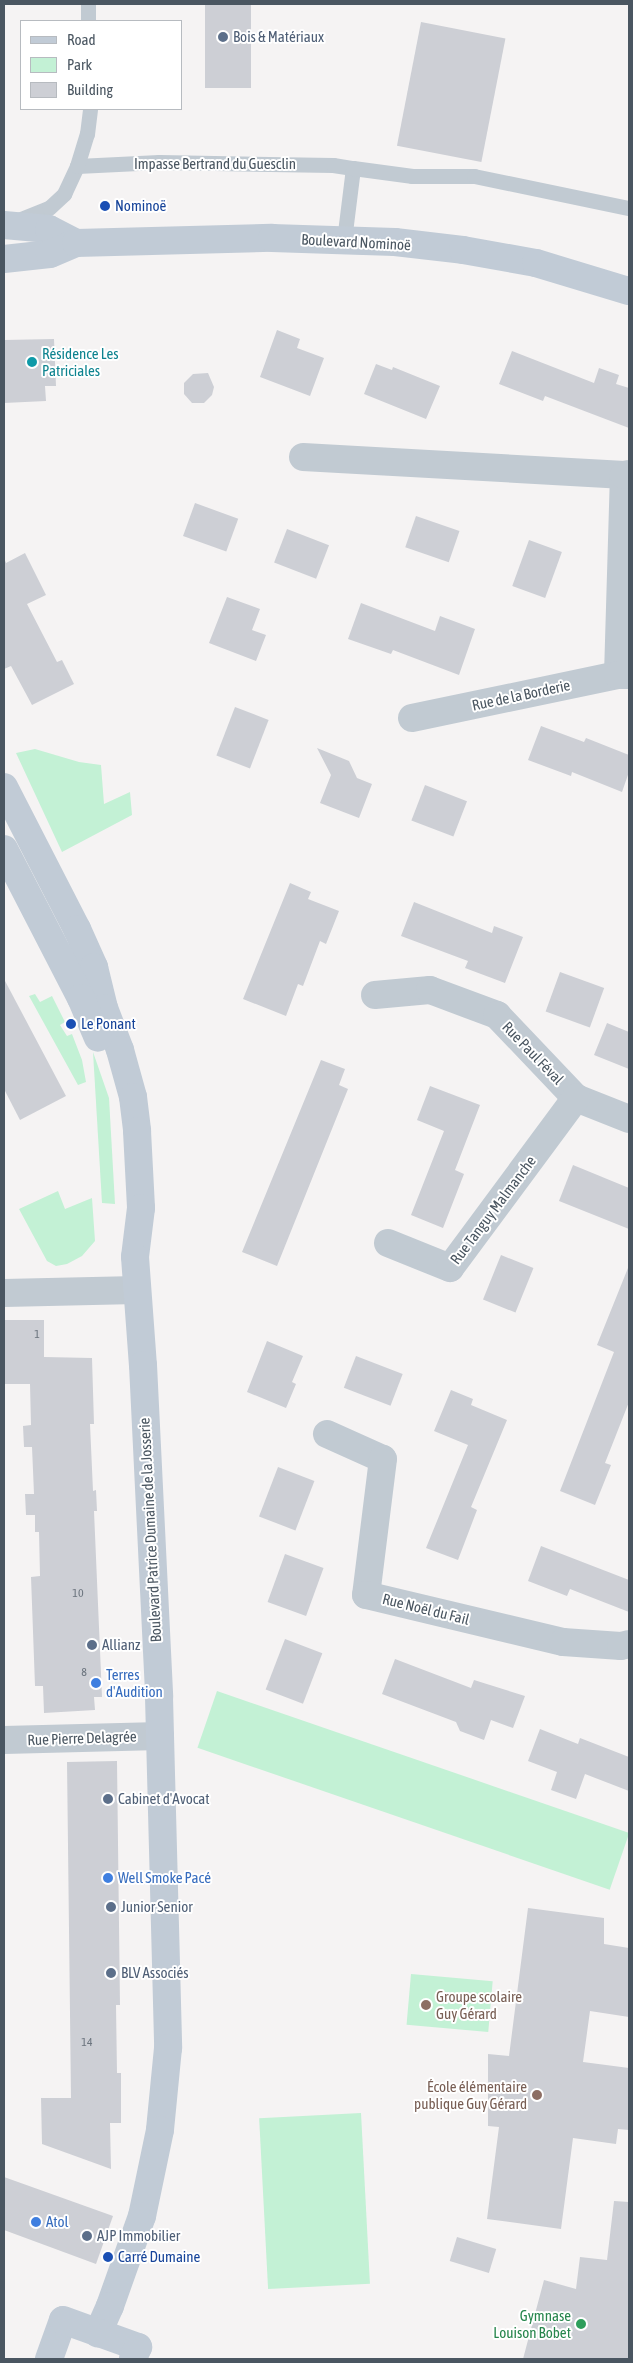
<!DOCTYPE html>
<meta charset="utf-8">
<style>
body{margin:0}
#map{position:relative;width:633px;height:2363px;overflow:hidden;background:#f5f3f3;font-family:"Asap Condensed",sans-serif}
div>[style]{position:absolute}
.green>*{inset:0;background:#c3f1d5;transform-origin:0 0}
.building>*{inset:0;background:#cdcfd5;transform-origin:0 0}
.lane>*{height:15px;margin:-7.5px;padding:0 7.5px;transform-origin:7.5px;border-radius:7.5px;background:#c1cad2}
.street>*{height:28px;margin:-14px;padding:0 14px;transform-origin:14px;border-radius:14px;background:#c1cad2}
.secondary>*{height:28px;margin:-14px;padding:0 14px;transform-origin:14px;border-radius:14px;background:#c1cbd6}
.dots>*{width:14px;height:14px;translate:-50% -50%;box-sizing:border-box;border:2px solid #fff;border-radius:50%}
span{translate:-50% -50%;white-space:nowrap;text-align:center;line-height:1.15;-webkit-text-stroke:4px #fff;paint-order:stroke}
.number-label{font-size:12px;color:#6b747e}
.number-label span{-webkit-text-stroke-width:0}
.service-label{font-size:15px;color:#4e5e75}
.left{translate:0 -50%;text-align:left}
.street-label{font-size:15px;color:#4a5661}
.transit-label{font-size:15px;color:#164399}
.culture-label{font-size:15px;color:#0d838f}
.shop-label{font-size:15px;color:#366cbe}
.education-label{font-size:15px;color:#785e54}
.right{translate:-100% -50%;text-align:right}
.leisure-label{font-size:15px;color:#27864d}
.frame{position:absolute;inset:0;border:5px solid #4a5661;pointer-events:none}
.legend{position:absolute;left:20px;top:20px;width:162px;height:90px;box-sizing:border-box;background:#fff;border:1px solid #b7bbc0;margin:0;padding:6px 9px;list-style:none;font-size:15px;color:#4a5661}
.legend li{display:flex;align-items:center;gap:10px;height:25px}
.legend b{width:25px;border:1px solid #b7bbc0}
</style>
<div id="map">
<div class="green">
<div style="clip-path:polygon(35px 749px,79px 762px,101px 765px,104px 804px,130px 792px,132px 815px,62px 852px,16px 753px)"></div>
<div style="clip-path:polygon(35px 994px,40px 1002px,52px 996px,65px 1022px,60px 1025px,67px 1036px,72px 1034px,82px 1060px,86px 1082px,78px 1085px,29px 996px)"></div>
<div style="clip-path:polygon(93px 1052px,109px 1098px,115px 1204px,102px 1203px)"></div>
<div style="clip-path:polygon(58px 1191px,65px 1209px,92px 1198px,95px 1241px,82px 1256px,67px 1264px,56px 1266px,47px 1261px,19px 1209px)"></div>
<div style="left:217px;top:1691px;width:436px;height:60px;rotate:19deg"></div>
<div style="left:411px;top:1974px;width:82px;height:51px;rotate:5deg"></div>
<div style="left:361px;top:2113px;width:171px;height:102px;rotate:87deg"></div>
</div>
<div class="building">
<div style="left:205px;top:4px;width:46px;height:84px"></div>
<div style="left:421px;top:22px;width:86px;height:126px;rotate:11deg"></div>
<div style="clip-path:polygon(277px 330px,300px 339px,297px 348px,324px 358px,310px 396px,260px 377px)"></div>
<div style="clip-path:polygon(54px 339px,56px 386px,45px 386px,46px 401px,4px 403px,4px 340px)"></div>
<div style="clip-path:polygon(512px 351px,594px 383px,599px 368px,619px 375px,616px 384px,629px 388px,629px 428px,545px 396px,543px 401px,499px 384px)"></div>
<div style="clip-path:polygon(376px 364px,392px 370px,393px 367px,440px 386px,426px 419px,364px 394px)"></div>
<div style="clip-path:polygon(208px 373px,214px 387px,212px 395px,204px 403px,192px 403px,184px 394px,184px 383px,193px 374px)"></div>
<div style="left:195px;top:503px;width:46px;height:35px;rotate:20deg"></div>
<div style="left:416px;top:516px;width:46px;height:33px;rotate:19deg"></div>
<div style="left:287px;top:529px;width:45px;height:36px;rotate:21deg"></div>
<div style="left:529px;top:540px;width:35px;height:49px;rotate:20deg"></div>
<div style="clip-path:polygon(25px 553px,46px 595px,27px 604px,57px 662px,62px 660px,74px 684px,32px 705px,11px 666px,4px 669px,4px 558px,6px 563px)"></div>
<div style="clip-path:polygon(227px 597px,260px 609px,252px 630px,266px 635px,256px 661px,209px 643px)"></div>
<div style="clip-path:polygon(361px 603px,435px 631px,440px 616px,475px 629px,459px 675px,393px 650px,391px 654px,348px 639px)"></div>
<div style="left:235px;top:707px;width:36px;height:52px;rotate:21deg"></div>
<div style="clip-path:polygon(541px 726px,584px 742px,586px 738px,629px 755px,629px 772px,622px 792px,572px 772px,571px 776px,528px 760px)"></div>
<div style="clip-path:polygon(317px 748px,349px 761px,357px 778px,372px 784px,359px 818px,320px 803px,331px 775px)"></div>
<div style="left:425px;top:785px;width:45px;height:38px;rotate:21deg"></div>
<div style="clip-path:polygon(290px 883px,311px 892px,308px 899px,339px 911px,326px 944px,320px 941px,303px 986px,298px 984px,286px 1016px,243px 999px)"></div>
<div style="clip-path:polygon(414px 902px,492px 933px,494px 926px,523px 937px,505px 983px,465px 968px,468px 961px,401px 936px)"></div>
<div style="left:560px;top:972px;width:47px;height:42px;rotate:20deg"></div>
<div style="clip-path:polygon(4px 979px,66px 1096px,20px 1120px,4px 1089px)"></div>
<div style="clip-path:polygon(607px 1023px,629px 1032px,629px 1069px,594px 1055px)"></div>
<div style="clip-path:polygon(321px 1060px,345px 1069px,339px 1085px,348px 1089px,277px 1266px,242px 1252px)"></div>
<div style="clip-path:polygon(430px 1086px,480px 1105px,455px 1170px,464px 1174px,443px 1228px,411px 1215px,444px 1131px,417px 1120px)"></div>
<div style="clip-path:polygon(573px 1165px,629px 1188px,629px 1229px,559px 1201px)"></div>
<div style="left:501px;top:1255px;width:35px;height:48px;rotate:22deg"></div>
<div style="clip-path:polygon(628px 1268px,629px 1402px,605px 1463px,611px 1465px,595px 1505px,560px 1491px,614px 1352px,597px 1345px)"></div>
<div style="clip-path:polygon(4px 1320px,44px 1320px,44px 1357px,92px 1358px,94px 1424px,90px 1424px,93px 1491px,96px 1490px,97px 1511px,94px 1511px,102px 1697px,94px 1697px,95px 1710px,44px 1713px,43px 1686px,35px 1686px,31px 1577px,40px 1576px,39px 1532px,35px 1532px,35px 1515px,26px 1515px,25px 1494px,34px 1494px,32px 1447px,24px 1447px,23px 1426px,31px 1425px,30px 1384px,4px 1384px)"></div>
<div style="clip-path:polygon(267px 1341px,303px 1356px,292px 1382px,296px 1384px,286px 1408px,247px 1392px)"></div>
<div style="left:356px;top:1356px;width:50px;height:34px;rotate:21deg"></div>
<div style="clip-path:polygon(451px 1390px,473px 1399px,471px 1405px,507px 1420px,471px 1507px,477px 1510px,458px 1560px,426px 1548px,468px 1445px,434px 1431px)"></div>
<div style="left:278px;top:1467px;width:39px;height:53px;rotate:21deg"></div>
<div style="clip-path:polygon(541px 1546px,629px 1580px,629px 1612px,570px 1589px,567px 1596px,528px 1581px)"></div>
<div style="left:285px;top:1554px;width:41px;height:51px;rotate:20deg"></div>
<div style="left:285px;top:1639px;width:40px;height:54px;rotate:21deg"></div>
<div style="clip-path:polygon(395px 1659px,471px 1688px,474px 1680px,525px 1696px,513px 1728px,491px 1720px,484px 1740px,460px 1731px,456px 1722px,382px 1694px)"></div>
<div style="clip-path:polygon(540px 1729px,578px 1744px,580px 1738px,629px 1757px,629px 1791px,585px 1774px,576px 1799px,551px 1790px,557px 1772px,528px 1761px)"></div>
<div style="clip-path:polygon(117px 1761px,120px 2005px,116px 2005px,117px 2073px,121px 2073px,121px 2123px,110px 2123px,111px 2169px,42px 2144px,41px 2098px,71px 2098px,67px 1762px)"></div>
<div style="clip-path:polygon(528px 1908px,604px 1918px,604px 1944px,629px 1948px,629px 2017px,590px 2011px,583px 2062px,629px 2068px,629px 2130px,618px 2129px,616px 2144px,573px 2138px,561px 2229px,487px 2219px,499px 2127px,488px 2126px,488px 2054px,509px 2056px)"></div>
<div style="clip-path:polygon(4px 2177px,113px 2216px,96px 2264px,4px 2230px)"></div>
<div style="clip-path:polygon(614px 2201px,629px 2202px,629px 2359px,523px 2359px,544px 2280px,576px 2289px,580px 2257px,607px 2260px)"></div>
<div style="left:457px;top:2237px;width:41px;height:25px;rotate:17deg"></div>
</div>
<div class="lane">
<div style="left:88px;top:4px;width:17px;rotate:90deg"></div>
<div style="left:77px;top:166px;width:82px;rotate:-2.8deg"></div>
<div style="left:159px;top:162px;width:174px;rotate:1deg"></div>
<div style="left:333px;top:165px;width:20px;rotate:9deg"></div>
<div style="left:353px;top:168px;width:73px;rotate:97.1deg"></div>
<div style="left:353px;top:168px;width:60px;rotate:7.7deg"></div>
<div style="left:412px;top:176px;width:62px"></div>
<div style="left:474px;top:176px;width:158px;rotate:11.7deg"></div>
<div style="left:16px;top:221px;width:35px;rotate:-22deg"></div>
<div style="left:49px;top:208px;width:21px;rotate:-43deg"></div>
<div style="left:64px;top:194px;width:31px;rotate:-65deg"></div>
<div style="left:77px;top:166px;width:34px;rotate:-73deg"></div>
<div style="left:87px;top:134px;width:25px;rotate:-83deg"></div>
</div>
<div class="street">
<div style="left:303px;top:457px;width:322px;rotate:3.2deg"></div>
<div style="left:618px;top:675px;width:200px;rotate:-88.3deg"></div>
<div style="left:624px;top:475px;width:5px;rotate:-11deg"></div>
<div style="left:412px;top:718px;width:210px;rotate:-11.8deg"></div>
<div style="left:618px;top:675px;width:11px"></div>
<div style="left:375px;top:995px;width:55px;rotate:-5.2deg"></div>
<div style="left:430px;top:990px;width:72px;rotate:20.5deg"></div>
<div style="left:497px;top:1015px;width:115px;rotate:46.4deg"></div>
<div style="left:576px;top:1098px;width:57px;rotate:21.6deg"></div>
<div style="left:388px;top:1243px;width:67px;rotate:22deg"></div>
<div style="left:450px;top:1268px;width:212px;rotate:-53.5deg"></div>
<div style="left:4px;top:1293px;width:133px;rotate:-1.3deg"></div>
<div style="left:327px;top:1434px;width:61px;rotate:24.1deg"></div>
<div style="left:383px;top:1459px;width:137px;rotate:97.1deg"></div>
<div style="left:366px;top:1595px;width:203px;rotate:13.4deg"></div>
<div style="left:563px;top:1642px;width:58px;rotate:3.9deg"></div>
<div style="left:621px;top:1646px;width:8px;rotate:-14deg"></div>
<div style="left:4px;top:1740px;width:156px;rotate:-1.5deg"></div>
</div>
<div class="secondary">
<div style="left:4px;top:225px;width:45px;rotate:5.1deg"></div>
<div style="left:49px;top:229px;width:30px;rotate:27deg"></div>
<div style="left:4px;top:259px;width:46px;rotate:-6.2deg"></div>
<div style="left:50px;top:254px;width:28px;rotate:-23deg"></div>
<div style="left:76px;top:243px;width:196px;rotate:-1.5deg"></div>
<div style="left:272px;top:238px;width:123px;rotate:1.9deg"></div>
<div style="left:395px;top:242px;width:68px;rotate:6.7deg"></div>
<div style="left:463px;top:250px;width:74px;rotate:10.1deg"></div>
<div style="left:536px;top:263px;width:97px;rotate:16.8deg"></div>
<div style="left:4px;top:787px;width:160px;rotate:62.8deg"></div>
<div style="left:77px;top:929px;width:42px;rotate:65.9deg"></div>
<div style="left:94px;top:967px;width:42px;rotate:76.3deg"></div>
<div style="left:104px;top:1008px;width:45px;rotate:69.1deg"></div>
<div style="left:120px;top:1050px;width:49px;rotate:74.5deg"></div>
<div style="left:133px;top:1097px;width:34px;rotate:83deg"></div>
<div style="left:137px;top:1131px;width:77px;rotate:87deg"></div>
<div style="left:141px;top:1208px;width:49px;rotate:97deg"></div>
<div style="left:135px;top:1257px;width:108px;rotate:85.8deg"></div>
<div style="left:143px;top:1365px;width:332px;rotate:87.2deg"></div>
<div style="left:159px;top:1697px;width:351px;rotate:88.5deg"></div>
<div style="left:168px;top:2048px;width:82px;rotate:95.6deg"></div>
<div style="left:160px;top:2130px;width:88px;rotate:101.8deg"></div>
<div style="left:142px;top:2216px;width:96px;rotate:109.6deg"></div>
<div style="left:110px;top:2306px;width:30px;rotate:114deg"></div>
<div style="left:4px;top:849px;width:168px;rotate:62.7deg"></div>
<div style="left:81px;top:998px;width:43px;rotate:67deg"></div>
<div style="left:49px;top:2359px;width:41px;rotate:-70.3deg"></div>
<div style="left:63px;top:2320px;width:80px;rotate:19.8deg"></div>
<div style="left:138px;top:2347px;width:13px;rotate:113deg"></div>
</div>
<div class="dots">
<div style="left:223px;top:37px;background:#5c6f8a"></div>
<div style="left:105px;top:206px;background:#1a4fb4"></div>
<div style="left:32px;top:362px;background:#0f9aa8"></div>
<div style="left:71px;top:1024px;background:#1a4fb4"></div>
<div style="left:92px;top:1645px;background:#5c6f8a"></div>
<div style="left:96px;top:1683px;background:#3f7fe0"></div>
<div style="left:108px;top:1799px;background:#5c6f8a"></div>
<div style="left:108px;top:1878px;background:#3f7fe0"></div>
<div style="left:111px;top:1907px;background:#5c6f8a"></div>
<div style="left:111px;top:1973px;background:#5c6f8a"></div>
<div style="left:426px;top:2005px;background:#8d6e63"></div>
<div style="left:537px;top:2095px;background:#8d6e63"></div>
<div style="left:36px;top:2222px;background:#3f7fe0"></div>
<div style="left:87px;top:2236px;background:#5c6f8a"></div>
<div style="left:108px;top:2257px;background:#1a4fb4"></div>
<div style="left:581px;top:2324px;background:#2e9e5b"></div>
</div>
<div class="number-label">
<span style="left:37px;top:1335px">1</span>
<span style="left:78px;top:1594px">10</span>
<span style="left:84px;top:1673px">8</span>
<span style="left:87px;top:2043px">14</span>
</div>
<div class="service-label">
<span class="left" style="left:233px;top:37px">Bois &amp; Matériaux</span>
<span class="left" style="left:102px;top:1645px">Allianz</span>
<span class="left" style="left:118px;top:1799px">Cabinet d'Avocat</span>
<span class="left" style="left:121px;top:1907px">Junior Senior</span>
<span class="left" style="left:121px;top:1973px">BLV Associés</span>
<span class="left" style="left:97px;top:2236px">AJP Immobilier</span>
</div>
<div class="street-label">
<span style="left:215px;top:164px">Impasse Bertrand du Guesclin</span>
<span style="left:356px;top:242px;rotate:3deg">Boulevard Nominoë</span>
<span style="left:521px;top:695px;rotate:-12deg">Rue de la Borderie</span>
<span style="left:533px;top:1053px;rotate:46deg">Rue Paul Féval</span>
<span style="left:493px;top:1210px;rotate:-53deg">Rue Tanguy Malmanche</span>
<span style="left:150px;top:1530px;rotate:-93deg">Boulevard Patrice Dumaine de la Josserie</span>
<span style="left:426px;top:1609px;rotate:14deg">Rue Noël du Fail</span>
<span style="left:82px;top:1738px;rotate:-2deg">Rue Pierre Delagrée</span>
</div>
<div class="transit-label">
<span class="left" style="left:115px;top:206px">Nominoë</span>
<span class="left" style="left:81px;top:1024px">Le Ponant</span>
<span class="left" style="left:118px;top:2257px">Carré Dumaine</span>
</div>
<div class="culture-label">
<span class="left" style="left:42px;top:362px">Résidence Les<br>Patriciales</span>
</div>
<div class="shop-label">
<span class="left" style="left:106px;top:1683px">Terres<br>d'Audition</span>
<span class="left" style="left:118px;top:1878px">Well Smoke Pacé</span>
<span class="left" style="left:46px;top:2222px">Atol</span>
</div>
<div class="education-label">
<span class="left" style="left:436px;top:2005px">Groupe scolaire<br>Guy Gérard</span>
<span class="right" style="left:527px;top:2095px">École élémentaire<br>publique Guy Gérard</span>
</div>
<div class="leisure-label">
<span class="right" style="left:571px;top:2324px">Gymnase<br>Louison Bobet</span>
</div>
<div class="frame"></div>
<ul class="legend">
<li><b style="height:6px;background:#c1cbd6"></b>Road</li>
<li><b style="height:14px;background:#c3f1d5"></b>Park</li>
<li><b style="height:14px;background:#cdcfd5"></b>Building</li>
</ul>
</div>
